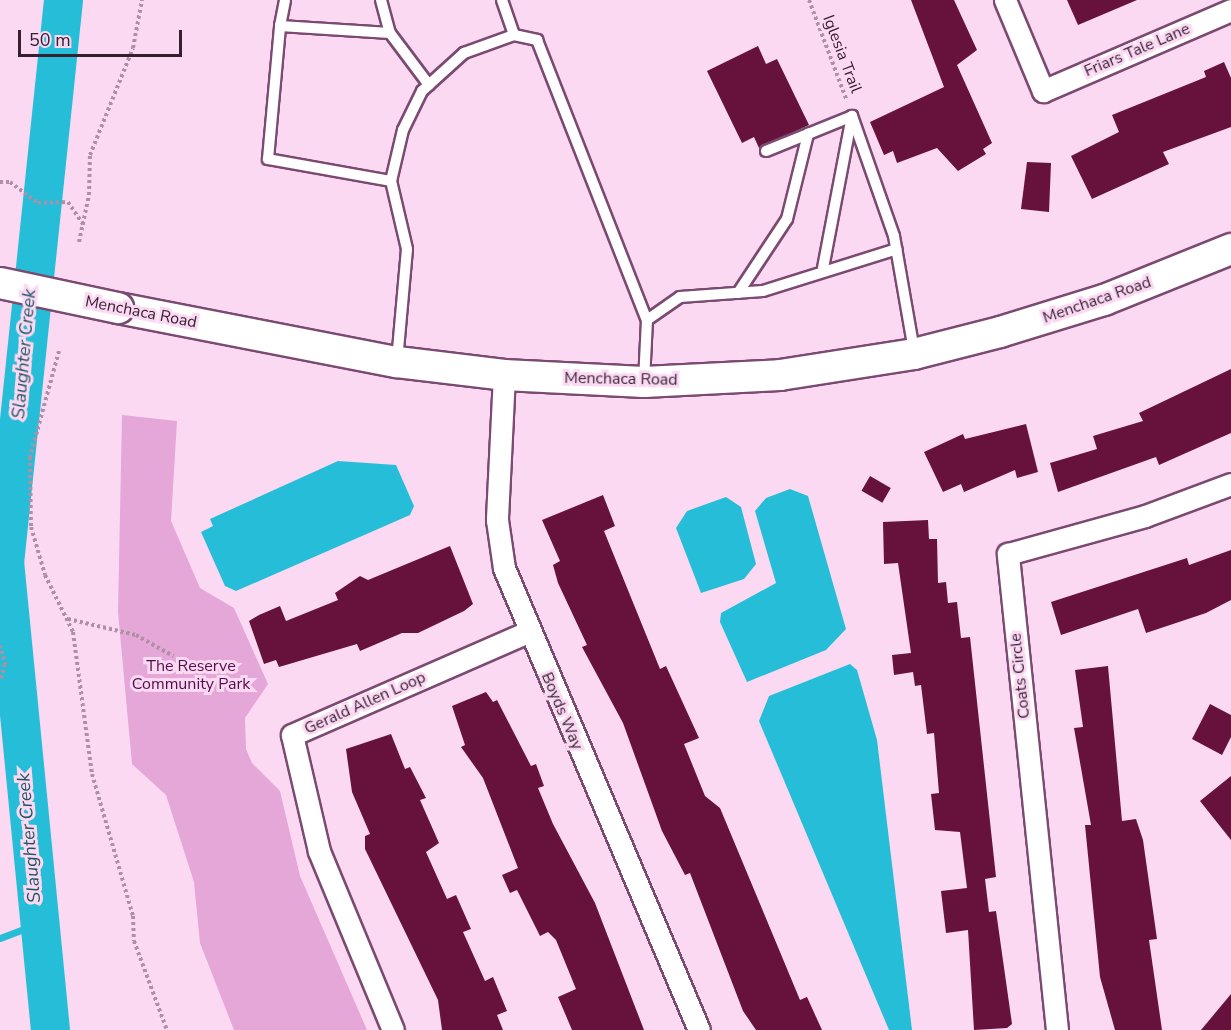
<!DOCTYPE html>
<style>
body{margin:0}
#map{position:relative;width:1231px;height:1030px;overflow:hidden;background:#fcd9f3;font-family:"Nunito Sans",sans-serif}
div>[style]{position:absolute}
.green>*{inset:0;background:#e4a7d7}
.water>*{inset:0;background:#26bdd9}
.stream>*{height:7px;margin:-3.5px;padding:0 3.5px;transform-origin:3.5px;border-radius:3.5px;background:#26bdd9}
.river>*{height:39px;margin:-19.5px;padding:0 19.5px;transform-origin:19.5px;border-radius:19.5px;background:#26bdd9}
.building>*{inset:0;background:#66123d;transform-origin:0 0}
.path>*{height:4px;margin-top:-2px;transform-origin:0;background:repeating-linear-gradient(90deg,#ad90a6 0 3px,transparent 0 6px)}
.roads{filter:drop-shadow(2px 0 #7b4a71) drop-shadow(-2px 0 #7b4a71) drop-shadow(0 2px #7b4a71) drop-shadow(0 -2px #7b4a71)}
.lane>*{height:10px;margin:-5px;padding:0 5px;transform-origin:5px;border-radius:5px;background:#fff}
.street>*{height:21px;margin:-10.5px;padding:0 10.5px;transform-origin:10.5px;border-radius:10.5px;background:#fff}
.secondary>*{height:30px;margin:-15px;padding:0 15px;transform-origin:15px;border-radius:15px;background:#fff}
.bridges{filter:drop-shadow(2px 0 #7b4a71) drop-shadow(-2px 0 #7b4a71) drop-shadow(0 2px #7b4a71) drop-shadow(0 -2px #7b4a71)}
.secondary-bridge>*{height:30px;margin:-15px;padding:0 15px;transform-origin:15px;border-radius:15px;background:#fff}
span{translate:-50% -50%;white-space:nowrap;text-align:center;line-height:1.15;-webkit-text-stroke:6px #fcd9f3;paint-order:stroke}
.street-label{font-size:16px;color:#352031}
.park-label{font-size:16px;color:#530d49}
.water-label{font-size:18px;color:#1d5662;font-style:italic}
.scale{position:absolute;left:18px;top:30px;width:164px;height:27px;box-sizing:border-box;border:3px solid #352031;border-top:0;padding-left:8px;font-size:18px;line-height:21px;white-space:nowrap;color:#352031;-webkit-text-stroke:4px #fcd9f3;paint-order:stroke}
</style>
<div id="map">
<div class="green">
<div style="clip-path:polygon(122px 415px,177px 421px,171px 521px,200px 588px,234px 608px,268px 684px,245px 718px,246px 749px,252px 763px,280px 791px,300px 876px,367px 1030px,234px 1030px,200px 943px,194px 882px,166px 795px,132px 764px,118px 612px)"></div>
</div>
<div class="water">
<div style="clip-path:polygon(338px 461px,396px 465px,414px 506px,410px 515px,236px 591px,225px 586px,201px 532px,213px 526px,210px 519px)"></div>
<div style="clip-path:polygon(790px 489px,808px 496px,846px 629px,826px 650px,747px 682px,720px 622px,721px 613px,776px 583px,755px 511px,766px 498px)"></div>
<div style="clip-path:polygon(726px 497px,741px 507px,756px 564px,744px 579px,701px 593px,676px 528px,687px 511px)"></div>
<div style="clip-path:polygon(850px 664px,857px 670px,877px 740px,912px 1030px,889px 1030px,759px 721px,769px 696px)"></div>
</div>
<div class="stream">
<div style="left:0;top:699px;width:16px;rotate:4deg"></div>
<div style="left:0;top:938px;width:40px;rotate:-21deg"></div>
</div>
<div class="river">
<div style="left:50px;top:1030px;width:469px;rotate:-95.6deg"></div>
<div style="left:4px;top:563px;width:566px;rotate:-84.02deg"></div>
</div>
<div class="building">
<div style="clip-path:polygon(911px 0,954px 0,977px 50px,957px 65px,992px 143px,983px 149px,986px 154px,958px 171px,937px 148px,897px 163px,893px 151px,884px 155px,870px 122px,944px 87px)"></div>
<div style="clip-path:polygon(1067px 0,1137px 0,1078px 25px)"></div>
<div style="clip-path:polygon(758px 46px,766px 64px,777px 59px,809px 125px,759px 148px,754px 137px,742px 143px,707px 71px)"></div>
<div style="clip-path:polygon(1224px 62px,1231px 78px,1231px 127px,1163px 152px,1169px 164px,1092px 199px,1071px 156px,1119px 132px,1112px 115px,1206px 77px,1204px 71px)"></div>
<div style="clip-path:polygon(1027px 162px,1051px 163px,1049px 212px,1021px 209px)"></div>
<div style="clip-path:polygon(1231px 369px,1231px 433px,1159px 465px,1156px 457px,1058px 492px,1050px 463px,1097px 449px,1093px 436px,1143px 421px,1139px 413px)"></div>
<div style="clip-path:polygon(1026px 424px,1038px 472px,1017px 478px,1015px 470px,964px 492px,961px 484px,943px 492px,924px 452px,963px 434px,965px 439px)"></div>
<div style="left:870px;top:476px;width:24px;height:17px;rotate:30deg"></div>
<div style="clip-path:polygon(603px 495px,615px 526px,604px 531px,660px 669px,666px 666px,699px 738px,684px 744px,705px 796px,720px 808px,800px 1000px,807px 997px,822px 1030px,756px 1030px,743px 1011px,690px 873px,685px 875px,662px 831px,623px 723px,582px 647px,587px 645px,558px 583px,553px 565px,560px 561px,542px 520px)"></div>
<div style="clip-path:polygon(928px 520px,929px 539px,937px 539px,938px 583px,946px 582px,948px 603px,957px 602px,961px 638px,970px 637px,996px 877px,985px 879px,989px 912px,996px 911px,1012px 1024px,1007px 1028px,974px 1030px,968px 930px,946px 933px,941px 891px,967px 888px,960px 832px,935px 830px,931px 794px,939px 793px,934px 733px,927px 734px,921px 685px,915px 686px,913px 672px,894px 675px,892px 655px,911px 653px,898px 563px,884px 564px,883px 522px)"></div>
<div style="clip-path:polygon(450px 546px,473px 604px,464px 611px,418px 633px,402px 633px,360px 651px,357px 644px,279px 667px,276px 660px,264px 664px,249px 621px,259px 615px,280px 606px,286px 621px,338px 600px,335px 593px,360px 576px,368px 580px)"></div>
<div style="clip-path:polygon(1231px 550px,1231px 600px,1206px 613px,1146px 633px,1138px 609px,1061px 635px,1051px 602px,1187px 558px,1189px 565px)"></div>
<div style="clip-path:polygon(1108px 666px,1122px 821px,1136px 819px,1143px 840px,1157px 939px,1149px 940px,1162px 1030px,1115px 1030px,1100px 977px,1085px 825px,1091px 825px,1074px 728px,1083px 727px,1075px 670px)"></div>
<div style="clip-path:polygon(486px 692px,493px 702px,497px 700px,531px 766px,536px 764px,544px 786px,538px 788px,553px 824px,595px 903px,644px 1030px,572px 1030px,558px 997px,576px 989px,556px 940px,548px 932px,540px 936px,517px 890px,510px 893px,502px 875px,518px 868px,483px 778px,461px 747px,465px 745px,452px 706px)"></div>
<div style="clip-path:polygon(1210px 704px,1231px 715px,1231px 737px,1222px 755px,1192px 739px)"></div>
<div style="clip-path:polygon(391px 734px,405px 769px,410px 767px,426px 798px,420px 800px,439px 843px,426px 852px,447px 899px,456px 895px,471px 929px,463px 932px,485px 981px,493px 977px,507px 1011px,497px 1015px,503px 1030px,442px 1030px,438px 1000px,365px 849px,365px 836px,370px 834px,352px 792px,346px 749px)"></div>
<div style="clip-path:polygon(1231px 776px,1231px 840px,1200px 801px)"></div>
<div style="clip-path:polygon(1231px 994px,1231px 1030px,1201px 1030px)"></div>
</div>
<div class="path">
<div style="left:809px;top:0;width:108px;rotate:69.4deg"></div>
<div style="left:0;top:182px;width:10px"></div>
<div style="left:10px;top:182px;width:35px;rotate:37deg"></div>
<div style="left:38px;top:203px;width:30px;rotate:-2deg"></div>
<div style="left:68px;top:202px;width:27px;rotate:56deg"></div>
<div style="left:79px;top:242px;width:48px;rotate:-78deg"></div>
<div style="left:89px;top:195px;width:40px;rotate:-88.6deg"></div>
<div style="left:90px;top:155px;width:115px;rotate:-68.1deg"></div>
<div style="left:133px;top:48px;width:49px;rotate:-79.4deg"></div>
<div style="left:59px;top:351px;width:110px;rotate:105.3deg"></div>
<div style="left:30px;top:457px;width:70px;rotate:89.2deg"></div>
<div style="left:31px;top:527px;width:50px;rotate:73.7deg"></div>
<div style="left:45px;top:575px;width:64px;rotate:63.8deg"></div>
<div style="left:73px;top:632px;width:143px;rotate:82.4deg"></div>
<div style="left:92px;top:774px;width:148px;rotate:73.9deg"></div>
<div style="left:133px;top:916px;width:25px;rotate:88deg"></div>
<div style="left:134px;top:941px;width:95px;rotate:69.7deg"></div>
<div style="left:68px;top:619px;width:70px;rotate:13.2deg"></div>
<div style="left:136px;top:635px;width:43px;rotate:29.6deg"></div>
<div style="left:0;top:645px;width:20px;rotate:75deg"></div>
<div style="left:5px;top:664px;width:18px;rotate:106deg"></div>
</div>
<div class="roads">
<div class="lane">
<div style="left:381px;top:0;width:34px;rotate:75deg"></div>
<div style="left:502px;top:0;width:37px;rotate:71deg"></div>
<div style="left:280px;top:26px;width:26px;rotate:-79deg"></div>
<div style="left:852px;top:116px;width:127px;rotate:70.7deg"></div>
<div style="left:894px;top:236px;width:117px;rotate:80.1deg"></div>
<div style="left:766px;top:151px;width:93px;rotate:-22.1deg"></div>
<div style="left:391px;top:181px;width:125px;rotate:-169.9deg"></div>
<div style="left:268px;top:159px;width:134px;rotate:-84.8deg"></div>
<div style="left:280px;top:26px;width:110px;rotate:3.6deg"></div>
<div style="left:390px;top:33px;width:65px;rotate:53.1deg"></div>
<div style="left:823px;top:268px;width:155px;rotate:-79.2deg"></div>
<div style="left:738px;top:293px;width:89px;rotate:-56.5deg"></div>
<div style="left:787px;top:219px;width:88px;rotate:-76.1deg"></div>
<div style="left:647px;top:320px;width:40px;rotate:-34.9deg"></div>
<div style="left:680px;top:297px;width:83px;rotate:-4.1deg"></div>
<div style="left:763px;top:291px;width:140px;rotate:-17.4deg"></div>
<div style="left:397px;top:361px;width:112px;rotate:-84.9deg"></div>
<div style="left:407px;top:249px;width:70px;rotate:-103.2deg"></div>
<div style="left:391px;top:181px;width:52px;rotate:-76.8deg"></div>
<div style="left:403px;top:130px;width:43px;rotate:-64deg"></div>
<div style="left:422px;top:91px;width:57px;rotate:-42.1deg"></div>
<div style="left:464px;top:53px;width:53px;rotate:-19.8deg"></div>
<div style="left:514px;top:35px;width:24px;rotate:12deg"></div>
<div style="left:537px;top:40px;width:301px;rotate:68.6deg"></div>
<div style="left:647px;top:320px;width:61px;rotate:92.8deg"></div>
</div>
<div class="street">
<div style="left:1005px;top:0;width:99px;rotate:67.3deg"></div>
<div style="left:1043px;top:91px;width:205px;rotate:-23.3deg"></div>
<div style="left:504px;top:375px;width:145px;rotate:92.8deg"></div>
<div style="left:497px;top:520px;width:49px;rotate:81.7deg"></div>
<div style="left:504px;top:568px;width:501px;rotate:67.12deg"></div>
<div style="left:393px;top:1030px;width:194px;rotate:-112.5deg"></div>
<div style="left:319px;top:851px;width:119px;rotate:-103.1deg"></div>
<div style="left:292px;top:735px;width:257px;rotate:-23.6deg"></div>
<div style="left:1057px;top:1030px;width:479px;rotate:-95.9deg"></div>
<div style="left:1008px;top:554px;width:142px;rotate:-15.5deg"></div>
<div style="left:1145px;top:516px;width:92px;rotate:-20.4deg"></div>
</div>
<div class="secondary">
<div style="left:118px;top:308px;width:284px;rotate:11deg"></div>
<div style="left:397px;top:362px;width:108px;rotate:6.9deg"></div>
<div style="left:504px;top:375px;width:140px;rotate:2.9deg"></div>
<div style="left:644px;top:382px;width:136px;rotate:-2.9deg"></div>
<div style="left:780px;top:375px;width:136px;rotate:-8.9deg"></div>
<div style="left:914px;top:354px;width:89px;rotate:-14.3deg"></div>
<div style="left:1000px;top:332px;width:109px;rotate:-17.1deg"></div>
<div style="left:1104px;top:300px;width:137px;rotate:-21.9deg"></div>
</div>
</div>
<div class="bridges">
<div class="secondary-bridge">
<div style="left:0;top:283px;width:121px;rotate:12deg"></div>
</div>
</div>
<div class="street-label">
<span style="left:1137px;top:50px;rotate:-23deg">Friars Tale Lane</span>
<span style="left:842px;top:54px;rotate:69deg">Iglesia Trail</span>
<span style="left:1097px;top:300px;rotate:-19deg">Menchaca Road</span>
<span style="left:141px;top:312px;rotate:11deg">Menchaca Road</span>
<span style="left:621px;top:379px;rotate:1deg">Menchaca Road</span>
<span style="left:1020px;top:676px;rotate:-96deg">Coats Circle</span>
<span style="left:365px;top:703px;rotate:-24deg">Gerald Allen Loop</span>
<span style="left:562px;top:711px;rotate:67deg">Boyds Way</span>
</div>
<div class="park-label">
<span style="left:191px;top:675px">The Reserve<br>Community Park</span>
</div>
<div class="water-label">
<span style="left:24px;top:354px;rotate:-85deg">Slaughter Creek</span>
<span style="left:29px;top:838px;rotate:-95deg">Slaughter Creek</span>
</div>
<div class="scale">50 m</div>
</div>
